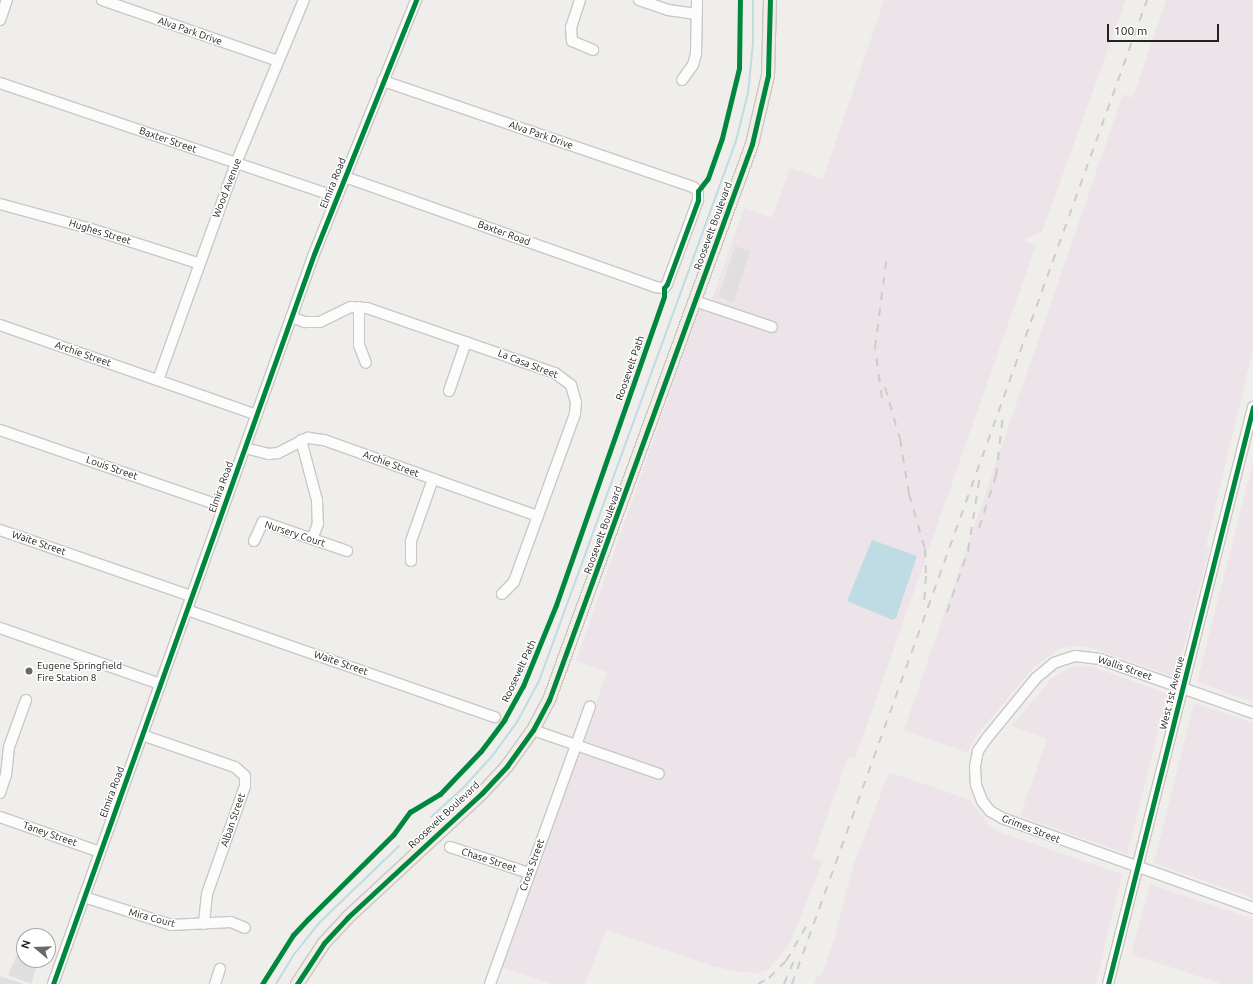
<!DOCTYPE html>
<style>
body{margin:0}
#map{position:relative;width:1253px;height:984px;overflow:hidden;background:#f0eeeb;font-family:Ubuntu,sans-serif}
div>[style]{position:absolute}
.industrial>*{inset:0;background:#ede4e9}
.parking>*{inset:0;background:#e0dfde;transform-origin:0 0}
.water>*{inset:0;background:#bfdbe3}
.stream>*{height:2px;margin:-1px;padding:0 1px;transform-origin:1px;border-radius:1px;background:#bfdbe3}
.roads{filter:drop-shadow(1px 0 #c9c8c7) drop-shadow(-1px 0 #c9c8c7) drop-shadow(0 1px #c9c8c7) drop-shadow(0 -1px #c9c8c7)}
.minor>*{height:10px;margin:-5px;padding:0 5px;transform-origin:5px;border-radius:5px;background:#fdfcfc}
.major>*{height:12px;margin:-6px;padding:0 6px;transform-origin:6px;border-radius:6px;background:#f3ede7}
.rail>*{height:2px;margin-top:-1px;transform-origin:0;background:repeating-linear-gradient(90deg,#ccc 0 8px,transparent 0 16px)}
.cycleway>*{height:5px;margin:-2.5px;padding:0 2.5px;transform-origin:2.5px;border-radius:2.5px;background:#00873e}
.dots>*{width:11px;height:11px;translate:-50% -50%;box-sizing:border-box;border:2px solid #fff;border-radius:50%}
span{translate:-50% -50%;white-space:nowrap;text-align:center;line-height:1.15;-webkit-text-stroke:3px #fff;paint-order:stroke}
.street-label{font-size:10px;color:#222}
.poi-label{font-size:10px;color:#222}
.left{translate:0 -50%;text-align:left}
.north{position:absolute;left:16px;top:928px;width:40px;height:40px;box-sizing:border-box;background:#fff;border:1px solid #a7a7a7;border-radius:50%;rotate:289deg;font-size:11px;font-weight:700;line-height:16px;text-align:center;color:#222}
.north::after{content:'';display:block;margin:auto;width:14px;height:18px;background:#6a6968;clip-path:polygon(50% 0,100% 100%,50% 72%,0 100%)}
.scale{position:absolute;left:1107px;top:24px;width:112px;height:18px;box-sizing:border-box;border:2px solid #222;border-top:0;padding-left:5px;font-size:12px;line-height:14px;white-space:nowrap;color:#222;-webkit-text-stroke:3px #fff;paint-order:stroke}
</style>
<div id="map">
<div class="industrial">
<div style="clip-path:polygon(884px 0,1126px 0,1042px 232px,1023px 240px,1036px 245px,855px 759px,848px 757px,813px 857px,823px 861px,790px 943px,768px 970px,758px 973px,737px 972px,712px 966px,607px 930px,585px 984px,552px 984px,502px 967px,607px 672px,576px 661px,700px 307px,708px 310px,744px 208px,772px 218px,790px 168px,823px 179px)"></div>
<div style="clip-path:polygon(1166px 0,1253px 0,1253px 348px,1206px 546px,1210px 547px,1177px 673px,1171px 676px,1089px 647px,1074px 646px,1059px 649px,1033px 668px,976px 736px,968px 753px,904px 730px,1123px 94px,1133px 98px)"></div>
<div style="clip-path:polygon(1253px 462px,1253px 702px,1197px 682px)"></div>
<div style="clip-path:polygon(1071px 667px,1093px 667px,1168px 694px,1127px 854px,1020px 816px,1047px 739px,1012px 726px,1051px 679px)"></div>
<div style="clip-path:polygon(1194px 703px,1253px 723px,1253px 898px,1154px 863px)"></div>
<div style="clip-path:polygon(889px 772px,970px 800px,987px 823px,1001px 833px,1122px 874px,1096px 984px,814px 984px,817px 976px,821px 977px,835px 937px,853px 866px)"></div>
<div style="clip-path:polygon(1150px 884px,1253px 919px,1253px 984px,1222px 984px,1131px 954px)"></div>
</div>
<div class="parking">
<div style="left:735px;top:246px;width:16px;height:54px;rotate:18deg"></div>
<div style="clip-path:polygon(24px 939px,24px 960px,39px 960px,31px 984px,8px 975px)"></div>
<div style="clip-path:polygon(0 976px,24px 984px,0 984px)"></div>
</div>
<div class="water">
<div style="clip-path:polygon(872px 540px,917px 556px,896px 618px,893px 620px,847px 601px)"></div>
</div>
<div class="stream">
<div style="left:431px;top:817px;width:45px;rotate:-42.3deg"></div>
<div style="left:464px;top:787px;width:43px;rotate:-47.8deg"></div>
<div style="left:493px;top:755px;width:41px;rotate:-54deg"></div>
<div style="left:517px;top:722px;width:47px;rotate:-61.8deg"></div>
<div style="left:539px;top:681px;width:575px;rotate:-69.96deg"></div>
<div style="left:736px;top:141px;width:49px;rotate:-76deg"></div>
<div style="left:748px;top:93px;width:50px;rotate:-84.3deg"></div>
<div style="left:753px;top:43px;width:43px;rotate:-90deg"></div>
<div style="left:276px;top:984px;width:31px;rotate:-59deg"></div>
<div style="left:292px;top:957px;width:43px;rotate:-51.5deg"></div>
<div style="left:319px;top:923px;width:111px;rotate:-43.9deg"></div>
</div>
<div class="roads">
<div class="minor">
<div style="left:102px;top:0;width:186px;rotate:19.1deg"></div>
<div style="left:580px;top:0;width:28px;rotate:108deg"></div>
<div style="left:571px;top:27px;width:14px;rotate:86deg"></div>
<div style="left:572px;top:41px;width:23px;rotate:23deg"></div>
<div style="left:639px;top:0;width:31px;rotate:19deg"></div>
<div style="left:668px;top:10px;width:29px;rotate:8deg"></div>
<div style="left:0;top:20px;width:21px;rotate:-71deg"></div>
<div style="left:682px;top:80px;width:19px;rotate:-54deg"></div>
<div style="left:693px;top:65px;width:11px;rotate:-75deg"></div>
<div style="left:696px;top:54px;width:54px;rotate:-88.9deg"></div>
<div style="left:0;top:83px;width:356px;rotate:18.7deg"></div>
<div style="left:345px;top:177px;width:329px;rotate:19.5deg"></div>
<div style="left:655px;top:287px;width:9px;rotate:6deg"></div>
<div style="left:664px;top:288px;width:5px;rotate:-53deg"></div>
<div style="left:667px;top:284px;width:90px;rotate:-69.7deg"></div>
<div style="left:698px;top:200px;width:9px;rotate:-90deg"></div>
<div style="left:698px;top:191px;width:6px;rotate:-141deg"></div>
<div style="left:693px;top:187px;width:328px;rotate:-161.1deg"></div>
<div style="left:0;top:204px;width:91px;rotate:15.3deg"></div>
<div style="left:88px;top:228px;width:115px;rotate:17.7deg"></div>
<div style="left:695px;top:301px;width:81px;rotate:18.7deg"></div>
<div style="left:359px;top:307px;width:38px;rotate:90deg"></div>
<div style="left:359px;top:345px;width:19px;rotate:69deg"></div>
<div style="left:291px;top:317px;width:15px;rotate:20deg"></div>
<div style="left:305px;top:322px;width:15px"></div>
<div style="left:320px;top:322px;width:34px;rotate:-26deg"></div>
<div style="left:351px;top:307px;width:16px;rotate:4deg"></div>
<div style="left:367px;top:308px;width:199px;rotate:19.1deg"></div>
<div style="left:555px;top:373px;width:20px;rotate:37deg"></div>
<div style="left:571px;top:385px;width:18px;rotate:74deg"></div>
<div style="left:576px;top:402px;width:12px;rotate:95deg"></div>
<div style="left:575px;top:414px;width:179px;rotate:110deg"></div>
<div style="left:514px;top:582px;width:17px;rotate:135deg"></div>
<div style="left:0;top:325px;width:272px;rotate:19.3deg"></div>
<div style="left:158px;top:380px;width:231px;rotate:-70.2deg"></div>
<div style="left:236px;top:163px;width:177px;rotate:-67.4deg"></div>
<div style="left:449px;top:391px;width:52px;rotate:-70.9deg"></div>
<div style="left:0;top:430px;width:236px;rotate:19deg"></div>
<div style="left:301px;top:440px;width:62px;rotate:75.1deg"></div>
<div style="left:317px;top:500px;width:24px;rotate:88deg"></div>
<div style="left:318px;top:524px;width:16px;rotate:112deg"></div>
<div style="left:245px;top:448px;width:25px;rotate:14deg"></div>
<div style="left:269px;top:454px;width:9px;rotate:-6deg"></div>
<div style="left:278px;top:453px;width:34px;rotate:-27deg"></div>
<div style="left:308px;top:438px;width:16px;rotate:7deg"></div>
<div style="left:324px;top:440px;width:227px;rotate:19.6deg"></div>
<div style="left:0;top:530px;width:202px;rotate:19.1deg"></div>
<div style="left:254px;top:541px;width:21px;rotate:-65deg"></div>
<div style="left:263px;top:522px;width:89px;rotate:19deg"></div>
<div style="left:411px;top:561px;width:20px;rotate:-90deg"></div>
<div style="left:411px;top:541px;width:66px;rotate:-70.5deg"></div>
<div style="left:187px;top:610px;width:326px;rotate:19.2deg"></div>
<div style="left:0;top:628px;width:170px;rotate:19.3deg"></div>
<div style="left:1253px;top:713px;width:162px;rotate:-160.6deg"></div>
<div style="left:1100px;top:659px;width:25px;rotate:-173deg"></div>
<div style="left:1075px;top:656px;width:22px;rotate:162deg"></div>
<div style="left:1054px;top:663px;width:23px;rotate:140deg"></div>
<div style="left:1036px;top:678px;width:77px;rotate:129.2deg"></div>
<div style="left:987px;top:738px;width:16px;rotate:125deg"></div>
<div style="left:978px;top:751px;width:16px;rotate:101deg"></div>
<div style="left:975px;top:767px;width:18px;rotate:87deg"></div>
<div style="left:976px;top:785px;width:17px;rotate:69deg"></div>
<div style="left:982px;top:801px;width:13px;rotate:51deg"></div>
<div style="left:990px;top:811px;width:14px;rotate:30deg"></div>
<div style="left:1002px;top:818px;width:267px;rotate:19.7deg"></div>
<div style="left:533px;top:730px;width:133px;rotate:19.2deg"></div>
<div style="left:142px;top:735px;width:98px;rotate:19deg"></div>
<div style="left:235px;top:767px;width:13px;rotate:42deg"></div>
<div style="left:245px;top:776px;width:10px;rotate:90deg"></div>
<div style="left:245px;top:786px;width:114px;rotate:109.4deg"></div>
<div style="left:207px;top:894px;width:30px;rotate:96deg"></div>
<div style="left:0;top:793px;width:19px;rotate:-72deg"></div>
<div style="left:6px;top:775px;width:28px;rotate:-84deg"></div>
<div style="left:9px;top:747px;width:50px;rotate:-70.1deg"></div>
<div style="left:0;top:817px;width:106px;rotate:19.3deg"></div>
<div style="left:450px;top:847px;width:83px;rotate:18.2deg"></div>
<div style="left:84px;top:897px;width:91px;rotate:17.8deg"></div>
<div style="left:171px;top:925px;width:60px;rotate:-2.9deg"></div>
<div style="left:231px;top:922px;width:15px;rotate:23deg"></div>
<div style="left:53px;top:984px;width:775px;rotate:-70.33deg"></div>
<div style="left:314px;top:254px;width:274px;rotate:-68.1deg"></div>
<div style="left:215px;top:984px;width:16px;rotate:-72deg"></div>
<div style="left:490px;top:984px;width:295px;rotate:-70.2deg"></div>
<div style="left:1108px;top:984px;width:595px;rotate:-75.89deg"></div>
</div>
<div class="major">
<div style="left:297px;top:984px;width:49px;rotate:-56.6deg"></div>
<div style="left:324px;top:943px;width:34px;rotate:-47deg"></div>
<div style="left:347px;top:918px;width:184px;rotate:-42.8deg"></div>
<div style="left:482px;top:793px;width:37px;rotate:-47deg"></div>
<div style="left:507px;top:766px;width:44px;rotate:-54.2deg"></div>
<div style="left:533px;top:730px;width:34px;rotate:-62deg"></div>
<div style="left:549px;top:700px;width:592px;rotate:-69.94deg"></div>
<div style="left:752px;top:144px;width:71px;rotate:-76.9deg"></div>
<div style="left:768px;top:75px;width:75px;rotate:-88.5deg"></div>
</div>
</div>
<div class="rail">
<div style="left:885px;top:387px;width:54px;rotate:73.9deg"></div>
<div style="left:900px;top:439px;width:56px;rotate:80.7deg"></div>
<div style="left:909px;top:494px;width:57px;rotate:73.8deg"></div>
<div style="left:925px;top:549px;width:27px;rotate:88deg"></div>
<div style="left:926px;top:576px;width:28px;rotate:94deg"></div>
<div style="left:882px;top:398px;width:50px;rotate:-98deg"></div>
<div style="left:875px;top:348px;width:87px;rotate:-82.7deg"></div>
<div style="left:979px;top:528px;width:55px;rotate:-71.9deg"></div>
<div style="left:996px;top:476px;width:61px;rotate:-83.5deg"></div>
<div style="left:947px;top:612px;width:65px;rotate:-71deg"></div>
<div style="left:968px;top:551px;width:77px;rotate:-81deg"></div>
<div style="left:758px;top:984px;width:13px;rotate:-29deg"></div>
<div style="left:769px;top:978px;width:24px;rotate:-45deg"></div>
<div style="left:786px;top:961px;width:42px;rotate:-59.7deg"></div>
<div style="left:784px;top:984px;width:28px;rotate:-67deg"></div>
<div style="left:792px;top:984px;width:1046px;rotate:-70.16deg"></div>
</div>
<div class="cycleway">
<div style="left:53px;top:984px;width:775px;rotate:-70.33deg"></div>
<div style="left:314px;top:254px;width:274px;rotate:-68.1deg"></div>
<div style="left:262px;top:984px;width:58px;rotate:-57.7deg"></div>
<div style="left:293px;top:935px;width:22px;rotate:-47deg"></div>
<div style="left:308px;top:919px;width:120px;rotate:-44.7deg"></div>
<div style="left:393px;top:835px;width:29px;rotate:-54deg"></div>
<div style="left:410px;top:812px;width:35px;rotate:-31deg"></div>
<div style="left:440px;top:794px;width:59px;rotate:-46.4deg"></div>
<div style="left:481px;top:751px;width:39px;rotate:-53deg"></div>
<div style="left:504px;top:720px;width:39px;rotate:-61deg"></div>
<div style="left:523px;top:686px;width:87px;rotate:-67.8deg"></div>
<div style="left:556px;top:605px;width:327px;rotate:-70.7deg"></div>
<div style="left:664px;top:296px;width:8px;rotate:-90deg"></div>
<div style="left:664px;top:288px;width:5px;rotate:-53deg"></div>
<div style="left:667px;top:284px;width:90px;rotate:-69.7deg"></div>
<div style="left:698px;top:200px;width:9px;rotate:-90deg"></div>
<div style="left:698px;top:191px;width:16px;rotate:-52deg"></div>
<div style="left:708px;top:178px;width:42px;rotate:-70.7deg"></div>
<div style="left:722px;top:138px;width:72px;rotate:-76.3deg"></div>
<div style="left:739px;top:68px;width:68px;rotate:-89.2deg"></div>
<div style="left:297px;top:984px;width:49px;rotate:-56.6deg"></div>
<div style="left:324px;top:943px;width:34px;rotate:-47deg"></div>
<div style="left:347px;top:918px;width:184px;rotate:-42.8deg"></div>
<div style="left:482px;top:793px;width:37px;rotate:-47deg"></div>
<div style="left:507px;top:766px;width:44px;rotate:-54.2deg"></div>
<div style="left:533px;top:730px;width:34px;rotate:-62deg"></div>
<div style="left:549px;top:700px;width:592px;rotate:-69.94deg"></div>
<div style="left:752px;top:144px;width:71px;rotate:-76.9deg"></div>
<div style="left:768px;top:75px;width:75px;rotate:-88.5deg"></div>
<div style="left:1108px;top:984px;width:595px;rotate:-75.89deg"></div>
</div>
<div class="dots">
<div style="left:29px;top:671px;background:#6a6968"></div>
</div>
<div class="street-label">
<span style="left:190px;top:31px;rotate:19deg">Alva Park Drive</span>
<span style="left:541px;top:135px;rotate:19deg">Alva Park Drive</span>
<span style="left:168px;top:140px;rotate:19deg">Baxter Street</span>
<span style="left:333px;top:183px;rotate:-68deg">Elmira Road</span>
<span style="left:227px;top:188px;rotate:-69deg">Wood Avenue</span>
<span style="left:713px;top:226px;rotate:-70deg">Roosevelt Boulevard</span>
<span style="left:100px;top:232px;rotate:17deg">Hughes Street</span>
<span style="left:504px;top:233px;rotate:20deg">Baxter Road</span>
<span style="left:83px;top:354px;rotate:19deg">Archie Street</span>
<span style="left:528px;top:364px;rotate:21deg">La Casa Street</span>
<span style="left:630px;top:368px;rotate:-71deg">Roosevelt Path</span>
<span style="left:391px;top:464px;rotate:20deg">Archie Street</span>
<span style="left:112px;top:468px;rotate:19deg">Louis Street</span>
<span style="left:221px;top:487px;rotate:-70deg">Elmira Road</span>
<span style="left:603px;top:530px;rotate:-70deg">Roosevelt Boulevard</span>
<span style="left:295px;top:534px;rotate:18deg">Nursery Court</span>
<span style="left:39px;top:543px;rotate:19deg">Waite Street</span>
<span style="left:341px;top:663px;rotate:19deg">Waite Street</span>
<span style="left:1125px;top:668px;rotate:19deg">Wallis Street</span>
<span style="left:519px;top:671px;rotate:-65deg">Roosevelt Path</span>
<span style="left:1172px;top:693px;rotate:-76deg">West 1st Avenue</span>
<span style="left:112px;top:792px;rotate:-70deg">Elmira Road</span>
<span style="left:444px;top:815px;rotate:-43deg">Roosevelt Boulevard</span>
<span style="left:233px;top:820px;rotate:-71deg">Alban Street</span>
<span style="left:1031px;top:829px;rotate:21deg">Grimes Street</span>
<span style="left:50px;top:834px;rotate:19deg">Taney Street</span>
<span style="left:489px;top:860px;rotate:18deg">Chase Street</span>
<span style="left:532px;top:865px;rotate:-70deg">Cross Street</span>
<span style="left:152px;top:918px;rotate:15deg">Mira Court</span>
</div>
<div class="poi-label">
<span class="left" style="left:37px;top:671px">Eugene Springfield<br>Fire Station 8</span>
</div>
<div class="north">N</div>
<div class="scale">100 m</div>
</div>
